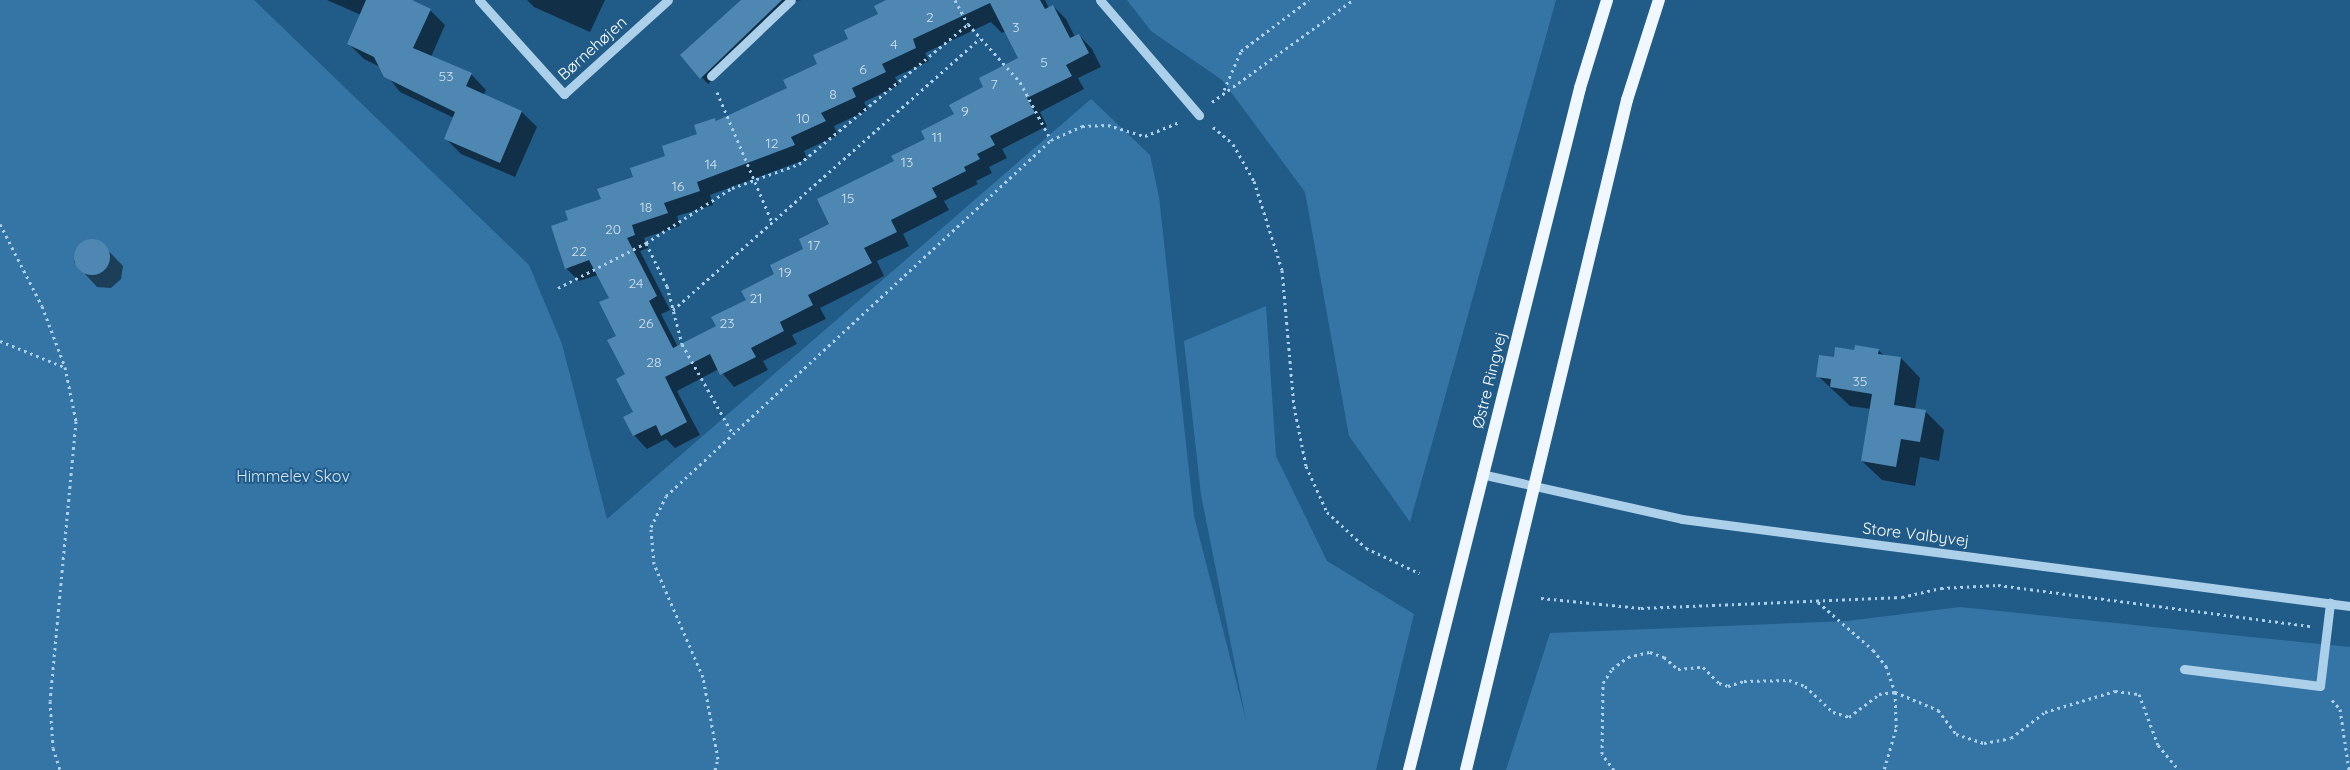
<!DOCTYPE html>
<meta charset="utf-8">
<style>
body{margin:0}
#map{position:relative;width:2350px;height:770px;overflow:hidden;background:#215b88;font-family:Quicksand,sans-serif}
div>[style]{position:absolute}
.green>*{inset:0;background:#3575a6}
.shadow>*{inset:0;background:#0007}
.building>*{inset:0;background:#4e87b2}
.round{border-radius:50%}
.path>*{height:3px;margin-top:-1.5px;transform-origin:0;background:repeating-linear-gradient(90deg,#acd0ea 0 2.5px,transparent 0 6.5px)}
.minor>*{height:9px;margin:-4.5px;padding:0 4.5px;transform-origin:4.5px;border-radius:4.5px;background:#acd0ea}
.major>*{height:12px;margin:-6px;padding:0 6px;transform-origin:6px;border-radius:6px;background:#f0f7fe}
span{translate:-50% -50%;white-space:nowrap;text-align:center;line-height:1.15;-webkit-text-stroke:4px #215b88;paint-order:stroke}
.number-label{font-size:14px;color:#d3e1ec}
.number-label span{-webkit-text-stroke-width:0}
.street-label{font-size:16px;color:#fff}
.park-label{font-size:16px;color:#d1e7f8}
</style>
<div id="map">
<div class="green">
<div style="clip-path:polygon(0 0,254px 0,529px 265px,562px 344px,607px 519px,1091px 99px,1150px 155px,1159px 197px,1194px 516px,1246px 720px,1201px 495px,1184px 341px,1266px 306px,1276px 456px,1327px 561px,1414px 614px,1376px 770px,0 770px)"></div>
<div style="clip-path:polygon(1127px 0,1556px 0,1410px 522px,1349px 436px,1305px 192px,1222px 80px,1151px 31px)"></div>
<div style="clip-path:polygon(1960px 607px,2350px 647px,2350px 770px,1506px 770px,1550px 633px,1847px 621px)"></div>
</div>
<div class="shadow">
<div style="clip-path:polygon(327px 0,409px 0,430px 10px,445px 25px,431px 57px,471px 74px,486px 90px,483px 96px,522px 112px,537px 127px,515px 177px,461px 154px,445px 138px,454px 118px,400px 92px,380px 67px,364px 59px,349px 44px,361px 15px)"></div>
<div style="clip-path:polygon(527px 0,605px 0,590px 32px,534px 7px)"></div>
<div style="clip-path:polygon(743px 0,802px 0,793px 1px,708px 84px,681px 55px)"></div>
<div style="clip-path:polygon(evenodd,918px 0,1045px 0,1049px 8px,1053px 6px,1066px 19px,1075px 37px,1079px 35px,1092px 49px,1101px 67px,1078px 78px,1084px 89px,1040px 112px,1047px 126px,1002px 149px,1007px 158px,989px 167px,992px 173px,976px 181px,978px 184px,944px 201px,949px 210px,903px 234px,909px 246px,877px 261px,884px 276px,820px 308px,826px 319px,792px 335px,797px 344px,763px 361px,768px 370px,734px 387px,719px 369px,677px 391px,700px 435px,675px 448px,666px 439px,647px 449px,634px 435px,634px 413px,610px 298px,598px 275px,579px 281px,566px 268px,570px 221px,699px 135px,715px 119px,717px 122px,788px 89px,849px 40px,918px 0,991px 22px,1002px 33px,1006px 31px,1019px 59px,927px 140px,895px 161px,805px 249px,717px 326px,678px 347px,661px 314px,670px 310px,640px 251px,648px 248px,644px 238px,680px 226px,677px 216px,713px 205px,710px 195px,807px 159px,804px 151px,838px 135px,834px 126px,868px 110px,864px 102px,899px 85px,895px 77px,929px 61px,925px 53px,991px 22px)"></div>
<div style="clip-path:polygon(86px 240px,100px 242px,123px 266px,121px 279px,111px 288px,97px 287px,74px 262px,76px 249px)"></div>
<div style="clip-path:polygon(1878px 350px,1885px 356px,1901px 358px,1920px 378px,1915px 409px,1925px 411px,1944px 430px,1939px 461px,1920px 457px,1915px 486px,1882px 480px,1862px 461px,1871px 409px,1850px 406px,1818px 376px,1835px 359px,1855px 352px)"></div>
</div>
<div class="building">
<div style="clip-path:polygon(366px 0,412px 0,431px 9px,413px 48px,472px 73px,466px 86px,522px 111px,500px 163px,444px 139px,455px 112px,384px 77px,374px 57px,347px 44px)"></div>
<div style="clip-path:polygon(741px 0,782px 0,700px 79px,680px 55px)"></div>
<div style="clip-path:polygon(evenodd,886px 0,1040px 0,1045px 9px,1053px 5px,1070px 38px,1079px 34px,1089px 53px,1066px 65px,1072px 76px,1027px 98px,1035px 113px,990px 136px,995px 145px,977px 154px,980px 159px,964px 167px,966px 171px,932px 188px,937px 197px,891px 220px,897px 232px,864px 248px,872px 263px,808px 295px,813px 305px,780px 322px,784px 331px,751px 348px,756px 357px,720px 375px,710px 354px,665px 377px,687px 422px,661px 436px,656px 425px,633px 436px,623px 417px,633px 412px,616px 379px,625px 374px,607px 340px,616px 336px,599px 302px,609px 298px,589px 260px,565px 269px,551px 226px,568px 220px,565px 211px,601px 199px,597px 189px,633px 177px,630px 168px,665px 156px,662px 146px,697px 134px,694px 125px,715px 118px,716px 121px,787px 88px,783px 80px,817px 64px,813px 55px,848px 39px,844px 30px,878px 14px,874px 6px,886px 0,990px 3px,1018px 58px,979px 78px,983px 87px,949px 105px,954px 114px,921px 131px,925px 139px,891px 156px,894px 161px,817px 199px,829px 224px,799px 239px,803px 249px,770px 265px,774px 274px,741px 291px,746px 300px,711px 317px,716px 326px,673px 348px,649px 301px,657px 296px,627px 238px,635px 235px,632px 225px,668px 213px,664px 203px,700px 191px,697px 182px,795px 145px,791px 137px,826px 121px,821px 113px,856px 97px,852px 88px,886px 72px,882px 64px,916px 48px,913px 39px,990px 3px)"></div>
<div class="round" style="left:74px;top:239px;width:36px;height:36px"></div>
<div style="clip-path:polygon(1855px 345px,1879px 349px,1878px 354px,1901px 357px,1894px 405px,1926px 410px,1920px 442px,1901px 439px,1896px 467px,1861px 461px,1872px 394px,1830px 387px,1831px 379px,1816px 377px,1819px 355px,1834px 357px,1835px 347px,1854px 350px)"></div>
</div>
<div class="path">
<div style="left:955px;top:0;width:27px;rotate:62deg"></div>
<div style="left:968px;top:24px;width:78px;rotate:48.1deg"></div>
<div style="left:1020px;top:82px;width:66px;rotate:61.9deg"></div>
<div style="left:1224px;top:90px;width:43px;rotate:-66.4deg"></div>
<div style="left:1241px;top:51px;width:85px;rotate:-36.9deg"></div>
<div style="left:717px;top:92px;width:141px;rotate:67.1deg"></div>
<div style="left:1212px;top:102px;width:174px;rotate:-35.9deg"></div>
<div style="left:1213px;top:127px;width:26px;rotate:40deg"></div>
<div style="left:1233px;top:144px;width:43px;rotate:60.4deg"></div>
<div style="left:1254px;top:181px;width:93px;rotate:72.5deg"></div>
<div style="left:1282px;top:270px;width:137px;rotate:85deg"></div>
<div style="left:1294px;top:406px;width:61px;rotate:78.7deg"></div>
<div style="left:1306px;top:466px;width:51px;rotate:65.5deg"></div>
<div style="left:1327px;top:512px;width:53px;rotate:42.7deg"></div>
<div style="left:1366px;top:548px;width:59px;rotate:25.3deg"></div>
<div style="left:0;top:224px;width:92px;rotate:62.9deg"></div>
<div style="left:42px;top:306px;width:65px;rotate:69.3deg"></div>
<div style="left:65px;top:367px;width:55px;rotate:78.5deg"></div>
<div style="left:76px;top:421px;width:281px;rotate:95.3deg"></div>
<div style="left:50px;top:701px;width:47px;rotate:86.3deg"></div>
<div style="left:53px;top:748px;width:23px;rotate:72deg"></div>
<div style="left:646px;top:243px;width:48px;rotate:64deg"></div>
<div style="left:667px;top:286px;width:60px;rotate:75.5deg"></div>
<div style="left:682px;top:344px;width:103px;rotate:60.5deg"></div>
<div style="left:558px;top:288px;width:99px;rotate:-27.1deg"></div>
<div style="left:646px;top:243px;width:102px;rotate:-32.6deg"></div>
<div style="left:732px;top:188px;width:71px;rotate:-19.7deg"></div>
<div style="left:799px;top:164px;width:219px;rotate:-39.6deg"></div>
<div style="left:673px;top:310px;width:410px;rotate:-41.5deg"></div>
<div style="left:0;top:341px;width:69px;rotate:22.1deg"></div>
<div style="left:1541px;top:598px;width:100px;rotate:5.7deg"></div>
<div style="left:1641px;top:608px;width:261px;rotate:-2.4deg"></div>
<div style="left:1902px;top:597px;width:40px;rotate:-13deg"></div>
<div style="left:1941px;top:588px;width:57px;rotate:-3deg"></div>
<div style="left:1998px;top:585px;width:315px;rotate:7.5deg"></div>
<div style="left:1818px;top:602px;width:73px;rotate:41.1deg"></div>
<div style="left:1873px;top:650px;width:21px;rotate:51deg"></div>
<div style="left:1886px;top:666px;width:28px;rotate:71deg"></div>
<div style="left:1895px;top:692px;width:37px;rotate:88deg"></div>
<div style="left:1896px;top:729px;width:43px;rotate:106.3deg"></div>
<div style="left:2332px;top:700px;width:12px;rotate:48deg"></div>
<div style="left:2340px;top:709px;width:62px;rotate:81.6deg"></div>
<div style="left:715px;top:770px;width:11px;rotate:-75deg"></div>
<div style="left:718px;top:759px;width:83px;rotate:-100.4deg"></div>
<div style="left:703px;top:677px;width:123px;rotate:-113.4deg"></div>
<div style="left:654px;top:564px;width:37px;rotate:-95deg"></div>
<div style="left:651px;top:527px;width:34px;rotate:-64deg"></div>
<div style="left:666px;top:496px;width:524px;rotate:-42.76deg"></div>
<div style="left:1051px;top:140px;width:34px;rotate:-24deg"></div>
<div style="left:1082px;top:126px;width:26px;rotate:-2deg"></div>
<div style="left:1108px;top:125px;width:39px;rotate:17deg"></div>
<div style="left:1145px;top:136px;width:38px;rotate:-22deg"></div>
<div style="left:1614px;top:770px;width:20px;rotate:-127deg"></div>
<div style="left:1602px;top:754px;width:71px;rotate:-89.2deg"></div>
<div style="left:1603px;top:683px;width:17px;rotate:-57deg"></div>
<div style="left:1612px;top:669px;width:20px;rotate:-37deg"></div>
<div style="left:1628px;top:657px;width:23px;rotate:-13deg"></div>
<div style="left:1650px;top:652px;width:15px;rotate:20deg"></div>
<div style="left:1664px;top:657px;width:18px;rotate:41deg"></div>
<div style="left:1678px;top:669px;width:25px;rotate:-5deg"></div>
<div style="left:1703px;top:667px;width:23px;rotate:45deg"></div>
<div style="left:1719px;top:683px;width:9px;rotate:18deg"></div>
<div style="left:1728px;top:686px;width:17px;rotate:-17deg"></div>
<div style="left:1744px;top:681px;width:45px;rotate:-1.3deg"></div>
<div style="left:1789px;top:680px;width:17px;rotate:21deg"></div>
<div style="left:1805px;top:686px;width:38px;rotate:43deg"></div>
<div style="left:1833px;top:712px;width:17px;rotate:17deg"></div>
<div style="left:1849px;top:717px;width:38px;rotate:-37deg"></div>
<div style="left:1879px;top:694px;width:16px;rotate:-7deg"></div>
<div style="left:1895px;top:692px;width:47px;rotate:22.7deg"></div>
<div style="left:1938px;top:710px;width:30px;rotate:53deg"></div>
<div style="left:1956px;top:734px;width:29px;rotate:18deg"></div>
<div style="left:1984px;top:743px;width:27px;rotate:-10deg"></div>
<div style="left:2011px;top:738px;width:43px;rotate:-37.4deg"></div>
<div style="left:2045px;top:712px;width:73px;rotate:-16.7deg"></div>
<div style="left:2115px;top:691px;width:24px;rotate:7deg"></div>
<div style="left:2139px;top:694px;width:54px;rotate:69.6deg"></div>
<div style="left:2158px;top:745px;width:33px;rotate:50deg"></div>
</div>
<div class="minor">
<div style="left:479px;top:0;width:127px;rotate:47.9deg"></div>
<div style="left:564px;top:94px;width:140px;rotate:-42.1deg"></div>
<div style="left:1100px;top:0;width:152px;rotate:49.3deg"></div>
<div style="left:711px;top:76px;width:110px;rotate:-43.5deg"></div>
<div style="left:1481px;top:474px;width:206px;rotate:12.6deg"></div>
<div style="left:1682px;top:519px;width:674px;rotate:7.42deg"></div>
<div style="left:2184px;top:669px;width:137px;rotate:7.1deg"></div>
<div style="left:2320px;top:686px;width:84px;rotate:-83.1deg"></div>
</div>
<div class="major">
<div style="left:1409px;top:770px;width:703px;rotate:-75.92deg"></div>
<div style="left:1580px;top:88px;width:92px;rotate:-72.9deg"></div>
<div style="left:1466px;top:770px;width:689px;rotate:-76.49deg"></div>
<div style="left:1627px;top:100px;width:105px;rotate:-72.3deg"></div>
</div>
<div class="number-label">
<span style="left:930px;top:17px">2</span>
<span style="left:1016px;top:27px">3</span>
<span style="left:894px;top:44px">4</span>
<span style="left:1044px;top:62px">5</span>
<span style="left:863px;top:69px">6</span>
<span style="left:446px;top:76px">53</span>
<span style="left:994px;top:84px">7</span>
<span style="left:833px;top:94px">8</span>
<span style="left:965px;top:111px">9</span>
<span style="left:803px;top:118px">10</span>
<span style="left:937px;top:137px">11</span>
<span style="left:772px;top:143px">12</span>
<span style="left:907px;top:162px">13</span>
<span style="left:711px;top:164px">14</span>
<span style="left:678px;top:186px">16</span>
<span style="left:848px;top:198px">15</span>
<span style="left:646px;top:207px">18</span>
<span style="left:613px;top:229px">20</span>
<span style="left:814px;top:245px">17</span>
<span style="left:579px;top:251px">22</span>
<span style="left:785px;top:272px">19</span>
<span style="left:636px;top:283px">24</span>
<span style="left:756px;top:298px">21</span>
<span style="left:646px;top:323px">26</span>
<span style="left:727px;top:323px">23</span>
<span style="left:654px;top:362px">28</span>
<span style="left:1860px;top:381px">35</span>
</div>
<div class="street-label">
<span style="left:592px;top:48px;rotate:-42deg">Børnehøjen</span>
<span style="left:1489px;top:380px;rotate:-76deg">Østre Ringvej</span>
<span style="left:1916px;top:534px;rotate:7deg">Store Valbyvej</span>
</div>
<div class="park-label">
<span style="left:293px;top:476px">Himmelev Skov</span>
</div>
</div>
